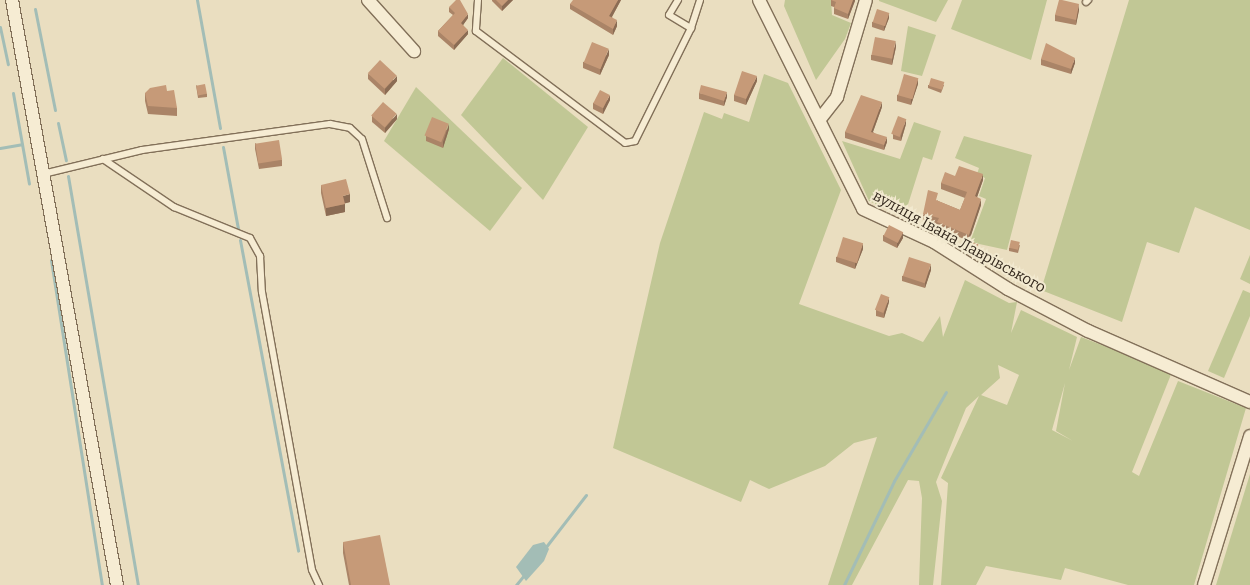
<!DOCTYPE html>
<meta charset="utf-8">
<style>
body{margin:0}
#map{position:relative;width:1250px;height:585px;overflow:hidden;background:#eadec0;font-family:Bitter,serif}
div>[style]{position:absolute}
.green>*{inset:0;background:#c1c795}
.water>*{inset:0;background:#a3bdb6}
.stream>*{height:3px;margin:-1.5px;padding:0 1.5px;transform-origin:1.5px;border-radius:1.5px;background:#a3bdb6}
.roads{filter:drop-shadow(1px 0 #827059) drop-shadow(-1px 0 #827059) drop-shadow(0 1px #827059) drop-shadow(0 -1px #827059)}
.service>*{height:6px;margin:-3px;padding:0 3px;transform-origin:3px;border-radius:3px;background:#f6ecd3}
.minor>*{height:12px;margin:-6px;padding:0 6px;transform-origin:6px;border-radius:6px;background:#f6ecd3}
.wall>*{inset:0;background:#aa8467}
.shaded-wall>*{inset:0;background:#8b6c54}
.building>*{inset:0;background:#c69a78;transform-origin:0 0}
span{translate:-50% -50%;white-space:nowrap;text-align:center;line-height:1.15;-webkit-text-stroke:4px #f2e9cf;paint-order:stroke}
.street-label{font-size:15px;color:#33281d}
</style>
<div id="map">
<div class="green">
<div style="clip-path:polygon(785px 0,831px 0,832px 15px,851px 23px,845px 39px,816px 80px,784px 6px)"></div>
<div style="clip-path:polygon(948px 0,936px 22px,879px 1px,879px 0)"></div>
<div style="clip-path:polygon(962px 0,1047px 0,1031px 60px,951px 29px)"></div>
<div style="clip-path:polygon(1129px 0,1250px 0,1250px 230px,1195px 207px,1179px 253px,1147px 242px,1122px 322px,1041px 290px)"></div>
<div style="clip-path:polygon(908px 26px,936px 35px,922px 76px,901px 71px)"></div>
<div style="clip-path:polygon(503px 58px,588px 127px,543px 200px,461px 115px)"></div>
<div style="clip-path:polygon(evenodd,764px 74px,788px 83px,841px 190px,799px 304px,889px 336px,902px 333px,923px 342px,940px 316px,943px 337px,965px 280px,1009px 303px,1017px 302px,1011px 333px,1021px 310px,1077px 337px,1069px 370px,1081px 337px,1172px 372px,1132px 472px,1139px 476px,1178px 381px,1246px 408px,1194px 585px,1128px 585px,1065px 568px,1061px 580px,986px 566px,976px 585px,941px 585px,948px 483px,941px 478px,979px 396px,966px 408px,936px 482px,942px 501px,933px 585px,919px 585px,922px 498px,919px 481px,908px 480px,852px 585px,828px 585px,877px 437px,854px 443px,825px 466px,769px 489px,750px 480px,741px 502px,613px 448px,660px 243px,704px 112px,722px 119px,724px 113px,749px 122px,764px 74px,998px 365px,1019px 375px,1007px 405px,981px 395px,1000px 378px,998px 365px,764px 74px,1065px 383px,1056px 431px,1073px 441px,1052px 430px,1065px 383px)"></div>
<div style="clip-path:polygon(416px 87px,522px 188px,490px 231px,384px 141px)"></div>
<div style="clip-path:polygon(914px 122px,941px 131px,932px 160px,923px 157px,904px 217px,869px 201px,842px 141px,900px 159px)"></div>
<div style="clip-path:polygon(964px 136px,1032px 155px,1007px 250px,970px 242px,986px 199px,979px 196px,985px 178px,977px 174px,979px 168px,955px 158px)"></div>
<div style="clip-path:polygon(1250px 255px,1250px 284px,1240px 279px)"></div>
<div style="clip-path:polygon(1243px 290px,1250px 293px,1250px 316px,1224px 378px,1208px 371px)"></div>
<div style="clip-path:polygon(1250px 474px,1250px 585px,1216px 585px)"></div>
</div>
<div class="water">
<div style="clip-path:polygon(544px 542px,549px 549px,544px 561px,526px 581px,516px 567px,533px 545px)"></div>
</div>
<div class="stream">
<div style="left:197px;top:0;width:130px;rotate:79.8deg"></div>
<div style="left:35px;top:9px;width:103px;rotate:78.8deg"></div>
<div style="left:0;top:27px;width:38px;rotate:78deg"></div>
<div style="left:13px;top:93px;width:92px;rotate:80deg"></div>
<div style="left:58px;top:123px;width:38px;rotate:78deg"></div>
<div style="left:223px;top:147px;width:83px;rotate:79.6deg"></div>
<div style="left:0;top:148px;width:22px;rotate:-10deg"></div>
<div style="left:68px;top:176px;width:415px;rotate:80.3deg"></div>
<div style="left:240px;top:240px;width:316px;rotate:79.4deg"></div>
<div style="left:51px;top:260px;width:329px;rotate:81.1deg"></div>
<div style="left:545px;top:548px;width:67px;rotate:-52.3deg"></div>
<div style="left:516px;top:585px;width:13px;rotate:-51deg"></div>
<div style="left:844px;top:585px;width:115px;rotate:-64.3deg"></div>
<div style="left:894px;top:481px;width:103px;rotate:-59.7deg"></div>
</div>
<div class="roads">
<div class="service">
<div style="left:478px;top:0;width:31px;rotate:94deg"></div>
<div style="left:476px;top:31px;width:186px;rotate:36.9deg"></div>
<div style="left:625px;top:143px;width:10px;rotate:-11deg"></div>
<div style="left:635px;top:141px;width:126px;rotate:-63.6deg"></div>
<div style="left:691px;top:28px;width:29px;rotate:-72deg"></div>
<div style="left:678px;top:0;width:17px;rotate:121deg"></div>
<div style="left:669px;top:15px;width:26px;rotate:31deg"></div>
<div style="left:1086px;top:2px;width:3px;rotate:-45deg"></div>
<div style="left:103px;top:159px;width:86px;rotate:34.1deg"></div>
<div style="left:174px;top:207px;width:82px;rotate:22.2deg"></div>
<div style="left:250px;top:238px;width:21px;rotate:61deg"></div>
<div style="left:260px;top:256px;width:36px;rotate:87deg"></div>
<div style="left:262px;top:292px;width:282px;rotate:79.8deg"></div>
<div style="left:312px;top:570px;width:17px;rotate:65deg"></div>
<div style="left:43px;top:174px;width:102px;rotate:-13.6deg"></div>
<div style="left:142px;top:150px;width:190px;rotate:-7.9deg"></div>
<div style="left:330px;top:124px;width:20px;rotate:11deg"></div>
<div style="left:350px;top:128px;width:16px;rotate:43deg"></div>
<div style="left:362px;top:139px;width:83px;rotate:72.4deg"></div>
</div>
<div class="minor">
<div style="left:12px;top:0;width:594px;rotate:79.82deg"></div>
<div style="left:368px;top:0;width:69px;rotate:48deg"></div>
<div style="left:759px;top:0;width:233px;rotate:63.5deg"></div>
<div style="left:863px;top:209px;width:78px;rotate:24.9deg"></div>
<div style="left:934px;top:242px;width:88px;rotate:32.4deg"></div>
<div style="left:1008px;top:289px;width:90px;rotate:27.7deg"></div>
<div style="left:1088px;top:331px;width:177px;rotate:23.7deg"></div>
<div style="left:820px;top:119px;width:28px;rotate:-52deg"></div>
<div style="left:837px;top:97px;width:101px;rotate:-73.4deg"></div>
<div style="left:1204px;top:585px;width:156px;rotate:-72.8deg"></div>
</div>
</div>
<div class="wall">
<div style="clip-path:polygon(492px 0,513px 0,502px 11px,492px 1px)"></div>
<div style="clip-path:polygon(621px 0,612px 17px,617px 26px,613px 35px,570px 9px,570px 4px)"></div>
<div style="clip-path:polygon(831px 0,855px 0,848px 19px,834px 14px,834px 7px,831px 6px)"></div>
<div style="clip-path:polygon(449px 7px,468px 18px,463px 25px,468px 34px,454px 50px,438px 36px,438px 31px,453px 15px,449px 12px)"></div>
<div style="clip-path:polygon(1079px 10px,1076px 25px,1055px 21px,1055px 15px)"></div>
<div style="clip-path:polygon(889px 18px,884px 31px,872px 27px,872px 22px)"></div>
<div style="clip-path:polygon(896px 47px,892px 65px,871px 60px,871px 55px)"></div>
<div style="clip-path:polygon(609px 55px,600px 75px,583px 68px,583px 62px)"></div>
<div style="clip-path:polygon(1041px 59px,1075px 63px,1071px 74px,1041px 65px)"></div>
<div style="clip-path:polygon(368px 74px,397px 81px,385px 95px,368px 79px)"></div>
<div style="clip-path:polygon(757px 81px,746px 105px,734px 101px,734px 95px)"></div>
<div style="clip-path:polygon(918px 84px,911px 105px,897px 101px,897px 95px)"></div>
<div style="clip-path:polygon(196px 85px,207px 94px,207px 97px,198px 98px)"></div>
<div style="clip-path:polygon(928px 85px,944px 85px,941px 93px,928px 88px)"></div>
<div style="clip-path:polygon(167px 91px,177px 108px,177px 116px,148px 114px,145px 101px,145px 93px)"></div>
<div style="clip-path:polygon(699px 93px,727px 97px,724px 106px,699px 99px)"></div>
<div style="clip-path:polygon(610px 100px,603px 114px,593px 109px,593px 103px)"></div>
<div style="clip-path:polygon(882px 107px,873px 132px,887px 142px,884px 150px,845px 138px,845px 132px)"></div>
<div style="clip-path:polygon(372px 116px,397px 119px,385px 133px,372px 122px)"></div>
<div style="clip-path:polygon(906px 124px,901px 141px,893px 139px,893px 134px)"></div>
<div style="clip-path:polygon(449px 129px,443px 148px,426px 141px,426px 136px)"></div>
<div style="clip-path:polygon(255px 143px,282px 160px,282px 166px,259px 169px,255px 149px)"></div>
<div style="clip-path:polygon(955px 176px,983px 180px,977px 197px,981px 205px,969px 241px,937px 228px,937px 224px,923px 220px,923px 214px,938px 200px,938px 201px,960px 210px,965px 198px,941px 189px,941px 183px)"></div>
<div style="clip-path:polygon(321px 185px,350px 202px,345px 203px,345px 212px,326px 216px,321px 193px)"></div>
<div style="clip-path:polygon(883px 235px,903px 238px,897px 248px,883px 241px)"></div>
<div style="clip-path:polygon(1020px 245px,1018px 253px,1009px 251px,1009px 248px)"></div>
<div style="clip-path:polygon(978px 247px,974px 257px,966px 253px,966px 250px)"></div>
<div style="clip-path:polygon(863px 249px,855px 269px,836px 262px,836px 257px)"></div>
<div style="clip-path:polygon(931px 270px,925px 288px,902px 281px,902px 276px)"></div>
<div style="clip-path:polygon(889px 302px,884px 318px,876px 316px,876px 310px)"></div>
<div style="clip-path:polygon(343px 542px,390px 585px,349px 585px,343px 553px)"></div>
</div>
<div class="shaded-wall">
<div style="clip-path:polygon(508px 0,513px 0,502px 11px,502px 6px)"></div>
<div style="clip-path:polygon(618px 0,621px 0,609px 22px,609px 16px)"></div>
<div style="clip-path:polygon(853px 0,855px 0,855px 1px,848px 19px,848px 14px)"></div>
<div style="clip-path:polygon(1079px 4px,1079px 10px,1076px 25px,1076px 20px)"></div>
<div style="clip-path:polygon(889px 13px,889px 18px,884px 31px,884px 26px)"></div>
<div style="clip-path:polygon(468px 14px,468px 18px,461px 28px,461px 23px)"></div>
<div style="clip-path:polygon(617px 20px,617px 26px,613px 35px,613px 29px)"></div>
<div style="clip-path:polygon(468px 30px,468px 34px,454px 50px,454px 45px)"></div>
<div style="clip-path:polygon(896px 41px,896px 47px,892px 65px,892px 59px)"></div>
<div style="clip-path:polygon(609px 49px,609px 55px,600px 75px,600px 69px)"></div>
<div style="clip-path:polygon(1075px 58px,1075px 63px,1071px 74px,1071px 69px)"></div>
<div style="clip-path:polygon(397px 76px,397px 81px,385px 95px,385px 89px)"></div>
<div style="clip-path:polygon(757px 76px,757px 81px,746px 105px,746px 99px)"></div>
<div style="clip-path:polygon(918px 78px,918px 84px,911px 105px,911px 100px)"></div>
<div style="clip-path:polygon(727px 92px,727px 97px,724px 106px,724px 101px)"></div>
<div style="clip-path:polygon(610px 95px,610px 100px,603px 114px,603px 108px)"></div>
<div style="clip-path:polygon(882px 102px,882px 107px,871px 137px,871px 132px)"></div>
<div style="clip-path:polygon(397px 114px,397px 119px,385px 133px,385px 128px)"></div>
<div style="clip-path:polygon(906px 119px,906px 124px,901px 141px,901px 136px)"></div>
<div style="clip-path:polygon(449px 124px,449px 129px,443px 148px,443px 142px)"></div>
<div style="clip-path:polygon(887px 137px,887px 142px,884px 150px,884px 145px)"></div>
<div style="clip-path:polygon(983px 174px,983px 180px,975px 203px,975px 196px)"></div>
<div style="clip-path:polygon(350px 194px,350px 202px,343px 204px,343px 196px)"></div>
<div style="clip-path:polygon(981px 199px,981px 205px,969px 241px,969px 235px)"></div>
<div style="clip-path:polygon(345px 204px,345px 212px,326px 216px,326px 208px)"></div>
<div style="clip-path:polygon(903px 232px,903px 238px,897px 248px,897px 243px)"></div>
<div style="clip-path:polygon(863px 243px,863px 249px,855px 269px,855px 264px)"></div>
<div style="clip-path:polygon(931px 264px,931px 270px,925px 288px,925px 283px)"></div>
<div style="clip-path:polygon(889px 297px,889px 302px,884px 318px,884px 313px)"></div>
</div>
<div class="building">
<div style="clip-path:polygon(456px 0,460px 0,468px 14px,461px 23px,468px 30px,454px 45px,438px 31px,455px 13px,449px 7px)"></div>
<div style="clip-path:polygon(496px 0,508px 0,502px 6px)"></div>
<div style="clip-path:polygon(573px 0,618px 0,609px 16px,617px 20px,613px 29px,570px 4px)"></div>
<div style="clip-path:polygon(831px 0,853px 0,848px 14px,834px 8px,836px 2px)"></div>
<div style="clip-path:polygon(1059px 0,1062px 0,1079px 4px,1076px 20px,1055px 15px)"></div>
<div style="left:877px;top:9px;width:13px;height:14px;rotate:18deg"></div>
<div style="left:875px;top:37px;width:21px;height:18px;rotate:11deg"></div>
<div style="left:592px;top:42px;width:18px;height:22px;rotate:22deg"></div>
<div style="clip-path:polygon(1046px 43px,1075px 58px,1071px 69px,1041px 59px)"></div>
<div style="left:380px;top:60px;width:23px;height:18px;rotate:43deg"></div>
<div style="clip-path:polygon(742px 71px,757px 76px,746px 99px,734px 95px)"></div>
<div style="left:904px;top:74px;width:15px;height:22px;rotate:16deg"></div>
<div style="left:931px;top:78px;width:14px;height:8px;rotate:17deg"></div>
<div style="left:205px;top:84px;width:10px;height:9px;rotate:79deg"></div>
<div style="clip-path:polygon(166px 85px,167px 91px,174px 90px,177px 108px,148px 106px,145px 93px,150px 88px)"></div>
<div style="clip-path:polygon(701px 85px,727px 92px,724px 101px,699px 93px)"></div>
<div style="left:600px;top:90px;width:11px;height:15px;rotate:27deg"></div>
<div style="clip-path:polygon(861px 95px,882px 102px,871px 132px,887px 137px,884px 145px,845px 132px)"></div>
<div style="left:383px;top:102px;width:18px;height:18px;rotate:41deg"></div>
<div style="left:898px;top:116px;width:9px;height:19px;rotate:21deg"></div>
<div style="left:432px;top:117px;width:18px;height:20px;rotate:22deg"></div>
<div style="left:279px;top:140px;width:20px;height:24px;rotate:81deg"></div>
<div style="clip-path:polygon(959px 166px,983px 174px,975px 196px,981px 199px,969px 235px,937px 222px,939px 218px,923px 214px,928px 190px,938px 193px,936px 200px,960px 210px,967px 192px,941px 183px,945px 172px,955px 176px)"></div>
<div style="clip-path:polygon(346px 179px,350px 194px,343px 196px,345px 204px,326px 208px,321px 185px)"></div>
<div style="left:889px;top:225px;width:16px;height:12px;rotate:27deg"></div>
<div style="left:843px;top:237px;width:21px;height:21px;rotate:17deg"></div>
<div style="left:1011px;top:240px;width:9px;height:8px;rotate:13deg"></div>
<div style="left:970px;top:241px;width:9px;height:10px;rotate:21deg"></div>
<div style="left:909px;top:257px;width:23px;height:20px;rotate:18deg"></div>
<div style="left:881px;top:294px;width:9px;height:17px;rotate:21deg"></div>
<div style="clip-path:polygon(380px 535px,390px 585px,351px 585px,343px 542px)"></div>
</div>
<div class="street-label">
<span style="left:959px;top:242px;rotate:29deg">вулиця Івана Лаврівського</span>
</div>
</div>
